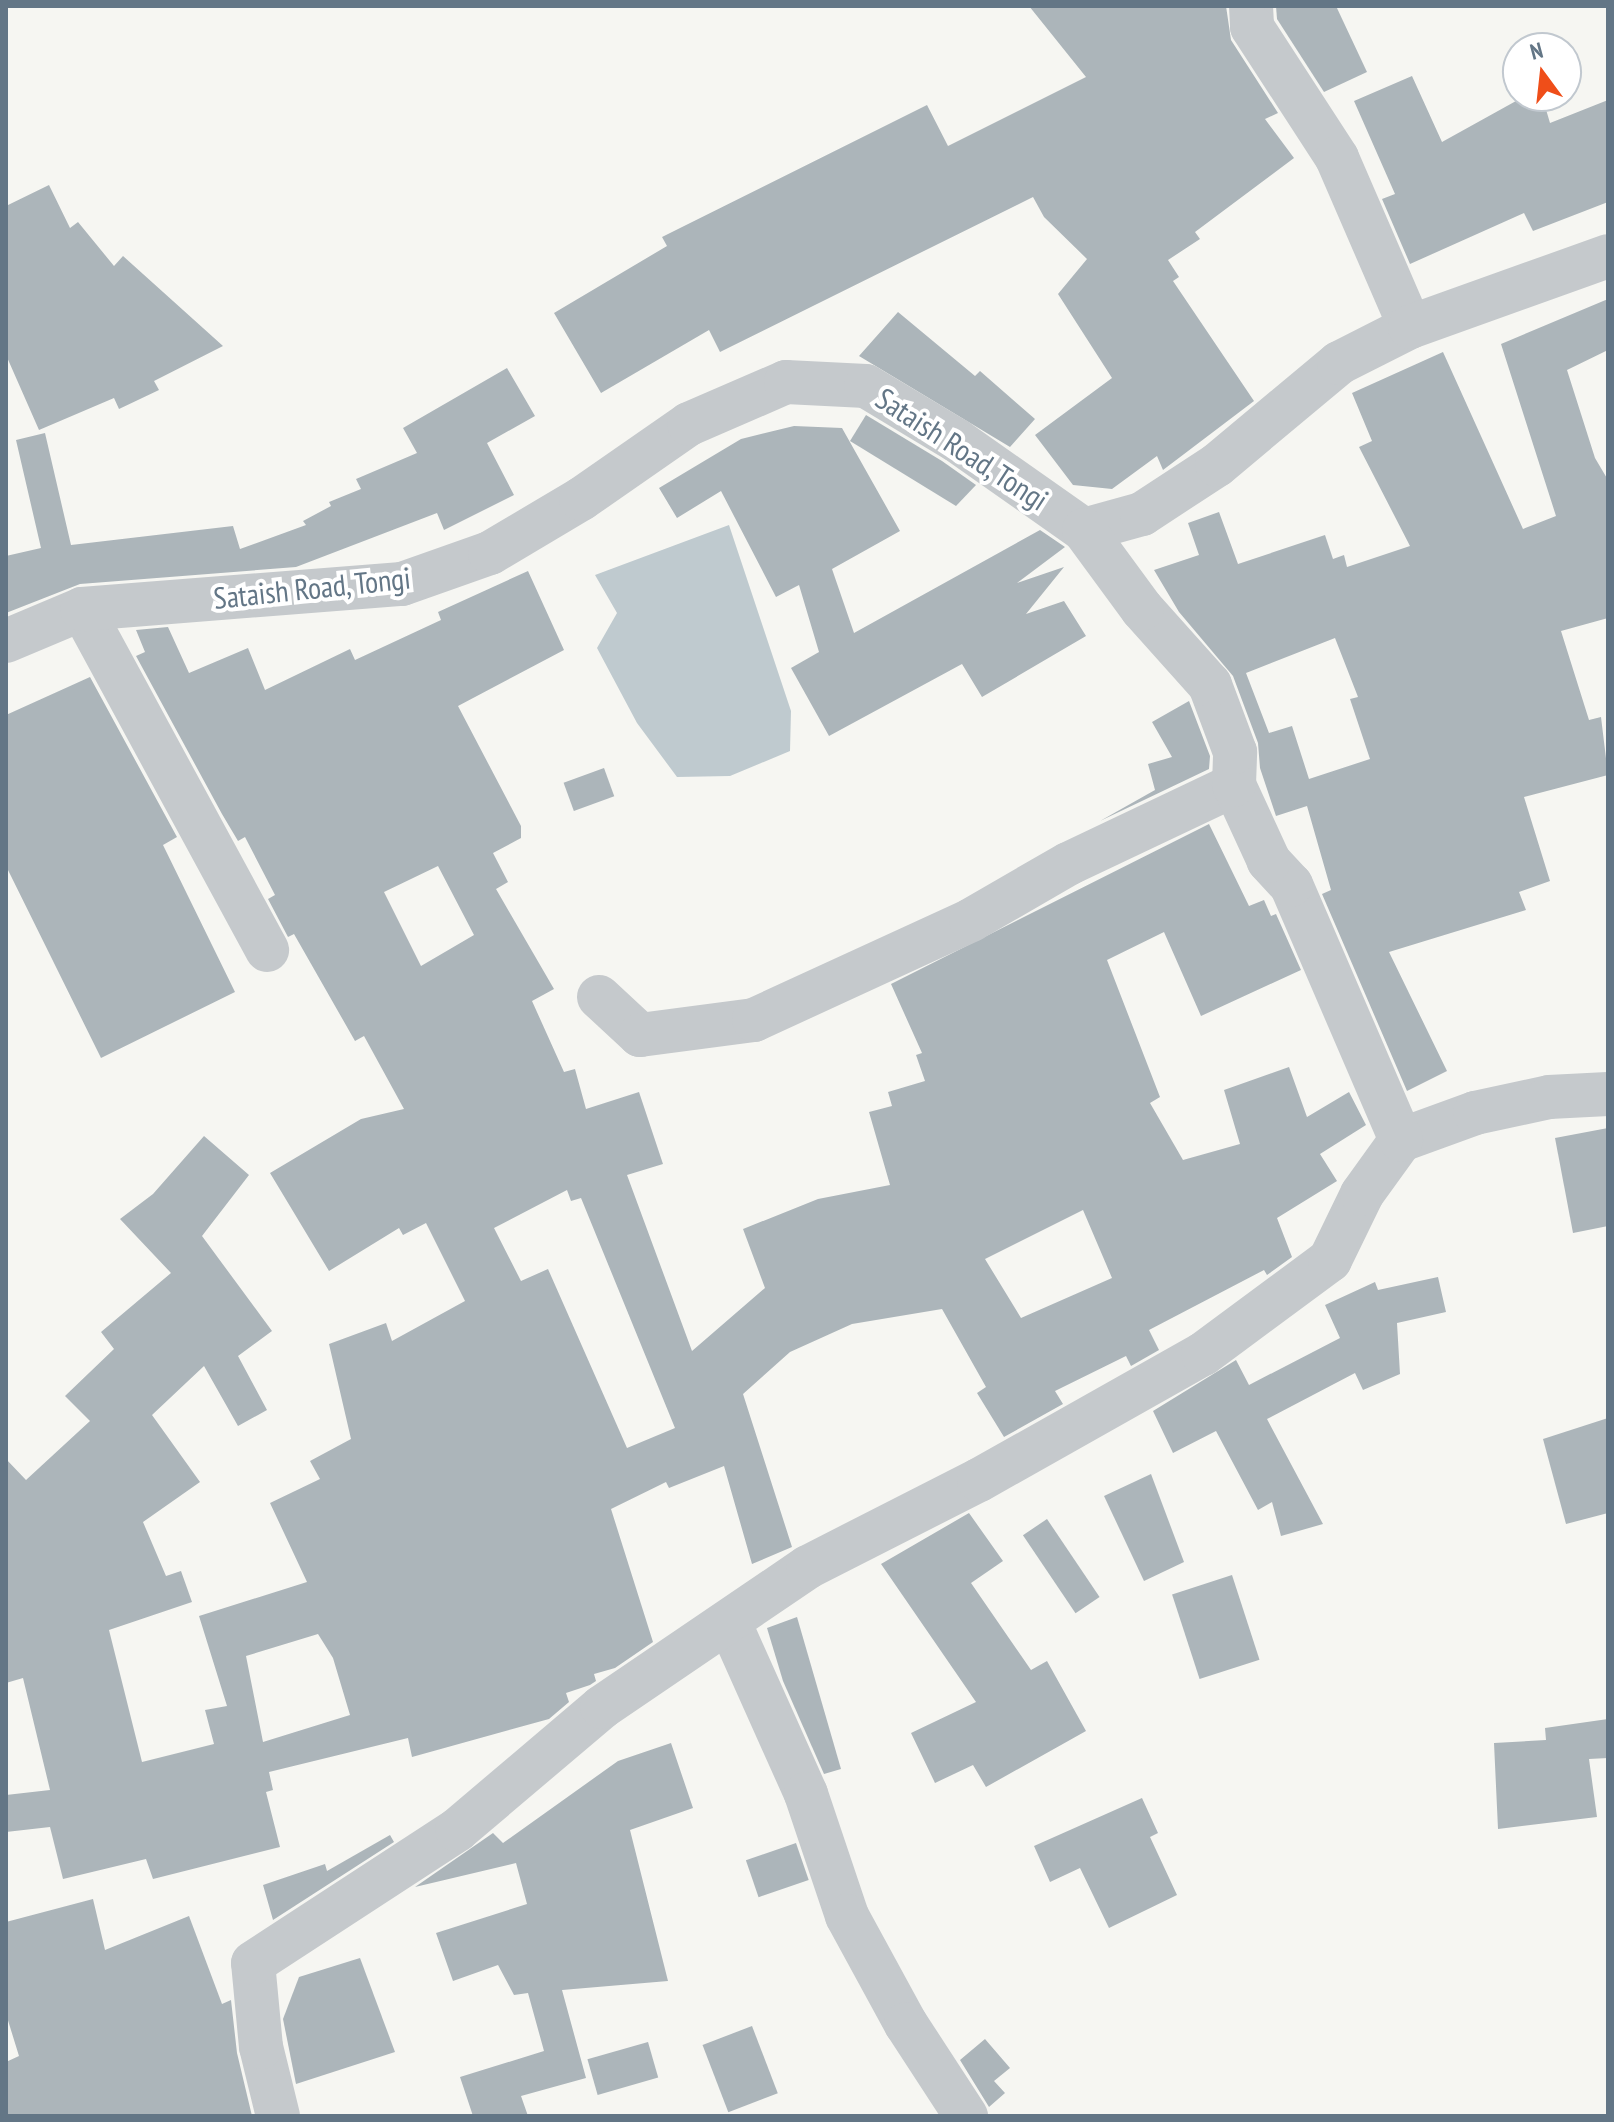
<!DOCTYPE html>
<style>
body{margin:0}
#map{position:relative;width:1614px;height:2122px;overflow:hidden;background:#f6f6f2;font-family:"PT Sans Narrow",sans-serif}
div>[style]{position:absolute}
.water>*{inset:0;background:#bfcacf}
.building>*{inset:0;background:#acb5ba;transform-origin:0 0}
.minor>*{height:44px;margin:-22px;padding:0 22px;transform-origin:22px;border-radius:22px;background:#c5c9cc}
span{translate:-50% -50%;white-space:nowrap;text-align:center;line-height:1.15;-webkit-text-stroke:8px #fff;paint-order:stroke}
.street-label{font-size:30px;color:#637686}
.frame{position:absolute;inset:0;border:8px solid #637686;pointer-events:none}
.north{position:absolute;left:1502px;top:32px;width:80px;height:80px;box-sizing:border-box;background:#fff;border:2px solid #c1c8cf;border-radius:50%;rotate:345deg;font-size:22px;font-weight:700;line-height:32px;text-align:center;color:#637686}
.north::after{content:'';display:block;margin:auto;width:28px;height:36px;background:#ef4e19;clip-path:polygon(50% 0,100% 100%,50% 72%,0 100%)}
</style>
<div id="map">
<div class="water">
<div style="clip-path:polygon(729px 525px,791px 711px,790px 751px,730px 776px,677px 777px,637px 723px,597px 648px,617px 613px,595px 575px)"></div>
</div>
<div class="building">
<div style="clip-path:polygon(1029px 6px,1226px 6px,1231px 40px,1278px 113px,1265px 119px,1294px 158px,1195px 232px,1200px 239px,1168px 260px,1179px 277px,1173px 281px,1254px 401px,1163px 470px,1157px 456px,1112px 489px,1073px 485px,1035px 435px,1112px 378px,1058px 294px,1087px 259px,1044px 217px,1033px 197px,720px 352px,709px 330px,601px 393px,554px 313px,667px 246px,662px 237px,927px 105px,948px 146px,1086px 77px)"></div>
<div style="clip-path:polygon(1276px 6px,1336px 6px,1367px 72px,1324px 92px,1277px 19px)"></div>
<div style="clip-path:polygon(1412px 76px,1442px 142px,1525px 96px,1542px 96px,1550px 123px,1608px 100px,1608px 202px,1533px 231px,1524px 213px,1410px 264px,1382px 199px,1395px 194px,1354px 101px)"></div>
<div style="clip-path:polygon(49px 185px,70px 228px,78px 222px,114px 266px,123px 256px,223px 346px,154px 381px,159px 390px,119px 409px,114px 398px,39px 430px,6px 355px,6px 206px)"></div>
<div style="clip-path:polygon(evenodd,1608px 299px,1608px 350px,1567px 370px,1595px 458px,1608px 480px,1608px 618px,1561px 631px,1589px 720px,1601px 717px,1608px 775px,1524px 797px,1550px 881px,1519px 892px,1526px 910px,1389px 952px,1447px 1071px,1407px 1091px,1322px 894px,1331px 890px,1307px 806px,1276px 816px,1260px 768px,1258px 743px,1233px 676px,1179px 612px,1154px 570px,1199px 555px,1188px 523px,1219px 512px,1238px 564px,1325px 535px,1333px 559px,1344px 555px,1347px 567px,1410px 546px,1359px 447px,1372px 441px,1352px 393px,1443px 352px,1523px 529px,1556px 516px,1501px 344px,1608px 299px,1335px 638px,1358px 697px,1350px 699px,1370px 759px,1309px 779px,1292px 726px,1269px 733px,1246px 673px,1335px 638px)"></div>
<div style="clip-path:polygon(898px 312px,975px 376px,980px 371px,1035px 419px,1010px 447px,859px 356px)"></div>
<div style="clip-path:polygon(507px 368px,535px 416px,487px 443px,514px 495px,444px 530px,437px 513px,296px 567px,80px 584px,6px 613px,6px 556px,41px 548px,16px 440px,45px 433px,71px 545px,233px 526px,240px 549px,306px 525px,303px 521px,331px 506px,329px 502px,361px 489px,356px 479px,417px 453px,403px 428px)"></div>
<div style="clip-path:polygon(866px 415px,942px 461px,976px 485px,956px 506px,850px 441px)"></div>
<div style="clip-path:polygon(794px 426px,842px 428px,900px 531px,832px 569px,854px 633px,1040px 530px,1065px 547px,1017px 583px,1064px 567px,1026px 614px,1064px 601px,1086px 636px,982px 697px,962px 664px,829px 736px,791px 668px,819px 652px,799px 585px,776px 597px,721px 491px,677px 518px,659px 488px,741px 439px)"></div>
<div style="clip-path:polygon(evenodd,528px 571px,564px 650px,458px 706px,521px 826px,521px 838px,493px 853px,508px 882px,496px 889px,554px 989px,532px 1001px,564px 1072px,575px 1069px,586px 1109px,639px 1092px,663px 1164px,627px 1175px,692px 1351px,765px 1288px,743px 1229px,818px 1199px,890px 1185px,869px 1112px,892px 1106px,888px 1092px,925px 1081px,916px 1055px,922px 1053px,891px 984px,1209px 824px,1249px 906px,1264px 900px,1271px 916px,1276px 914px,1301px 970px,1201px 1016px,1164px 932px,1107px 960px,1160px 1097px,1150px 1103px,1183px 1160px,1240px 1144px,1224px 1090px,1289px 1067px,1307px 1117px,1349px 1092px,1366px 1125px,1320px 1154px,1337px 1181px,1277px 1218px,1292px 1257px,1267px 1275px,1264px 1270px,1149px 1330px,1159px 1350px,1131px 1366px,1126px 1356px,1055px 1391px,1063px 1404px,1004px 1437px,977px 1393px,986px 1387px,942px 1309px,852px 1324px,790px 1352px,743px 1394px,792px 1547px,752px 1564px,724px 1466px,669px 1488px,666px 1482px,611px 1509px,653px 1642px,615px 1668px,594px 1674px,596px 1681px,590px 1685px,566px 1693px,569px 1702px,549px 1719px,412px 1757px,408px 1738px,269px 1772px,273px 1790px,266px 1792px,280px 1847px,153px 1879px,146px 1859px,63px 1879px,50px 1827px,6px 1832px,6px 1795px,50px 1790px,23px 1678px,6px 1683px,6px 1459px,26px 1480px,90px 1421px,65px 1396px,114px 1349px,101px 1332px,171px 1273px,120px 1219px,153px 1194px,204px 1136px,249px 1175px,202px 1236px,272px 1331px,238px 1356px,267px 1410px,238px 1426px,204px 1366px,152px 1415px,200px 1482px,143px 1522px,166px 1576px,181px 1571px,192px 1602px,109px 1630px,142px 1762px,214px 1744px,205px 1710px,227px 1706px,199px 1616px,307px 1582px,270px 1503px,320px 1479px,310px 1461px,351px 1439px,329px 1344px,386px 1323px,392px 1341px,465px 1301px,426px 1223px,403px 1235px,399px 1228px,329px 1271px,270px 1173px,361px 1119px,404px 1109px,364px 1036px,355px 1041px,294px 934px,288px 937px,268px 899px,275px 895px,245px 837px,238px 841px,222px 814px,136px 656px,145px 652px,136px 630px,168px 627px,189px 673px,248px 648px,265px 690px,350px 649px,355px 660px,441px 620px,438px 612px,528px 571px,438px 866px,474px 935px,421px 966px,384px 892px,438px 866px,528px 571px,567px 1190px,571px 1201px,581px 1198px,675px 1428px,627px 1448px,548px 1269px,521px 1281px,494px 1228px,567px 1190px,528px 571px,1083px 1210px,1112px 1278px,1021px 1318px,985px 1259px,1083px 1210px,528px 571px,318px 1634px,333px 1658px,350px 1715px,263px 1742px,246px 1656px,318px 1634px)"></div>
<div style="clip-path:polygon(90px 677px,177px 837px,163px 845px,235px 992px,101px 1058px,6px 866px,6px 715px)"></div>
<div style="clip-path:polygon(1189px 701px,1210px 756px,1209px 769px,1100px 821px,1155px 790px,1148px 764px,1172px 757px,1152px 722px)"></div>
<div style="left:604px;top:768px;width:30px;height:43px;rotate:70deg"></div>
<div style="clip-path:polygon(1608px 1128px,1608px 1226px,1573px 1233px,1555px 1138px)"></div>
<div style="clip-path:polygon(1438px 1277px,1446px 1312px,1397px 1323px,1400px 1374px,1363px 1390px,1355px 1373px,1267px 1419px,1323px 1524px,1281px 1536px,1272px 1502px,1258px 1510px,1216px 1431px,1173px 1453px,1153px 1411px,1236px 1360px,1249px 1385px,1340px 1338px,1325px 1305px,1375px 1282px,1378px 1290px)"></div>
<div style="clip-path:polygon(1608px 1418px,1608px 1513px,1566px 1524px,1543px 1439px)"></div>
<div style="clip-path:polygon(1151px 1474px,1184px 1562px,1144px 1581px,1104px 1496px)"></div>
<div style="clip-path:polygon(969px 1513px,1003px 1561px,971px 1583px,1031px 1670px,1047px 1661px,1086px 1731px,986px 1787px,973px 1765px,935px 1783px,911px 1733px,976px 1702px,881px 1564px)"></div>
<div style="left:1047px;top:1519px;width:94px;height:29px;rotate:56deg"></div>
<div style="left:1232px;top:1575px;width:89px;height:63px;rotate:72deg"></div>
<div style="clip-path:polygon(797px 1617px,841px 1769px,824px 1774px,783px 1681px,767px 1628px)"></div>
<div style="clip-path:polygon(1608px 1719px,1608px 1758px,1589px 1759px,1597px 1817px,1498px 1829px,1494px 1743px,1546px 1740px,1545px 1728px)"></div>
<div style="clip-path:polygon(671px 1743px,693px 1808px,630px 1830px,668px 1981px,562px 1990px,586px 2078px,521px 2096px,528px 2116px,473px 2116px,460px 2077px,544px 2051px,528px 1993px,514px 1995px,498px 1965px,453px 1981px,436px 1933px,527px 1904px,516px 1863px,415px 1887px,493px 1833px,503px 1843px,618px 1761px)"></div>
<div style="clip-path:polygon(1142px 1798px,1158px 1833px,1150px 1837px,1177px 1895px,1109px 1928px,1080px 1868px,1050px 1882px,1034px 1846px)"></div>
<div style="clip-path:polygon(390px 1835px,394px 1842px,273px 1920px,263px 1885px,325px 1864px,327px 1871px)"></div>
<div style="left:796px;top:1843px;width:39px;height:53px;rotate:71deg"></div>
<div style="clip-path:polygon(93px 1899px,105px 1950px,189px 1916px,222px 2004px,231px 2000px,237px 2053px,252px 2116px,6px 2116px,6px 2062px,19px 2056px,6px 2014px,6px 1922px)"></div>
<div style="clip-path:polygon(360px 1958px,395px 2052px,296px 2084px,283px 2019px,299px 1977px)"></div>
<div style="left:752px;top:2026px;width:72px;height:53px;rotate:69deg"></div>
<div style="clip-path:polygon(985px 2039px,1010px 2068px,994px 2081px,1005px 2093px,989px 2107px,960px 2060px)"></div>
<div style="left:648px;top:2042px;width:37px;height:63px;rotate:74deg"></div>
</div>
<div class="minor">
<div style="left:1251px;top:6px;width:21px;rotate:87deg"></div>
<div style="left:1252px;top:27px;width:156px;rotate:57deg"></div>
<div style="left:1337px;top:158px;width:184px;rotate:66.6deg"></div>
<div style="left:82px;top:609px;width:388px;rotate:61.5deg"></div>
<div style="left:6px;top:641px;width:82px;rotate:-22.8deg"></div>
<div style="left:82px;top:609px;width:321px;rotate:-4.5deg"></div>
<div style="left:402px;top:584px;width:93px;rotate:-19.4deg"></div>
<div style="left:490px;top:553px;width:106px;rotate:-30.7deg"></div>
<div style="left:581px;top:499px;width:131px;rotate:-34.8deg"></div>
<div style="left:689px;top:424px;width:106px;rotate:-23.4deg"></div>
<div style="left:786px;top:382px;width:80px;rotate:2.9deg"></div>
<div style="left:866px;top:386px;width:105px;rotate:31deg"></div>
<div style="left:956px;top:440px;width:156px;rotate:35.1deg"></div>
<div style="left:1084px;top:530px;width:60px;rotate:-15.4deg"></div>
<div style="left:1142px;top:514px;width:90px;rotate:-33.2deg"></div>
<div style="left:1217px;top:465px;width:159px;rotate:-39.9deg"></div>
<div style="left:1339px;top:363px;width:80px;rotate:-26.9deg"></div>
<div style="left:1410px;top:327px;width:210px;rotate:-19.7deg"></div>
<div style="left:599px;top:997px;width:56px;rotate:42.8deg"></div>
<div style="left:640px;top:1035px;width:115px;rotate:-7.5deg"></div>
<div style="left:754px;top:1020px;width:239px;rotate:-24.7deg"></div>
<div style="left:971px;top:920px;width:112px;rotate:-30deg"></div>
<div style="left:1068px;top:864px;width:184px;rotate:-25.4deg"></div>
<div style="left:1401px;top:1140px;width:79px;rotate:-20deg"></div>
<div style="left:1475px;top:1113px;width:76px;rotate:-12.2deg"></div>
<div style="left:1549px;top:1097px;width:59px;rotate:-2.9deg"></div>
<div style="left:730px;top:1624px;width:186px;rotate:65.9deg"></div>
<div style="left:806px;top:1794px;width:129px;rotate:71.4deg"></div>
<div style="left:847px;top:1916px;width:123px;rotate:61.4deg"></div>
<div style="left:906px;top:2024px;width:110px;rotate:56.9deg"></div>
<div style="left:278px;top:2116px;width:71px;rotate:-103.8deg"></div>
<div style="left:261px;top:2047px;width:84px;rotate:-95.4deg"></div>
<div style="left:253px;top:1963px;width:244px;rotate:-33.1deg"></div>
<div style="left:457px;top:1830px;width:190px;rotate:-40.3deg"></div>
<div style="left:602px;top:1707px;width:249px;rotate:-34.2deg"></div>
<div style="left:808px;top:1567px;width:192px;rotate:-27deg"></div>
<div style="left:979px;top:1480px;width:257px;rotate:-29.4deg"></div>
<div style="left:1203px;top:1354px;width:158px;rotate:-36.5deg"></div>
<div style="left:1330px;top:1260px;width:73px;rotate:-64.1deg"></div>
<div style="left:1362px;top:1194px;width:67px;rotate:-54.2deg"></div>
<div style="left:1401px;top:1140px;width:278px;rotate:-113.3deg"></div>
<div style="left:1291px;top:885px;width:33px;rotate:-133deg"></div>
<div style="left:1269px;top:861px;width:84px;rotate:-114.7deg"></div>
<div style="left:1234px;top:785px;width:33px;rotate:-88deg"></div>
<div style="left:1235px;top:752px;width:72px;rotate:-110.5deg"></div>
<div style="left:1210px;top:685px;width:102px;rotate:-131.8deg"></div>
<div style="left:1142px;top:609px;width:98px;rotate:-126.3deg"></div>
</div>
<div class="street-label">
<span style="left:962px;top:449px;rotate:33deg">Sataish Road, Tongi</span>
<span style="left:312px;top:588px;rotate:-6deg">Sataish Road, Tongi</span>
</div>
<div class="frame"></div>
<div class="north">N</div>
</div>
